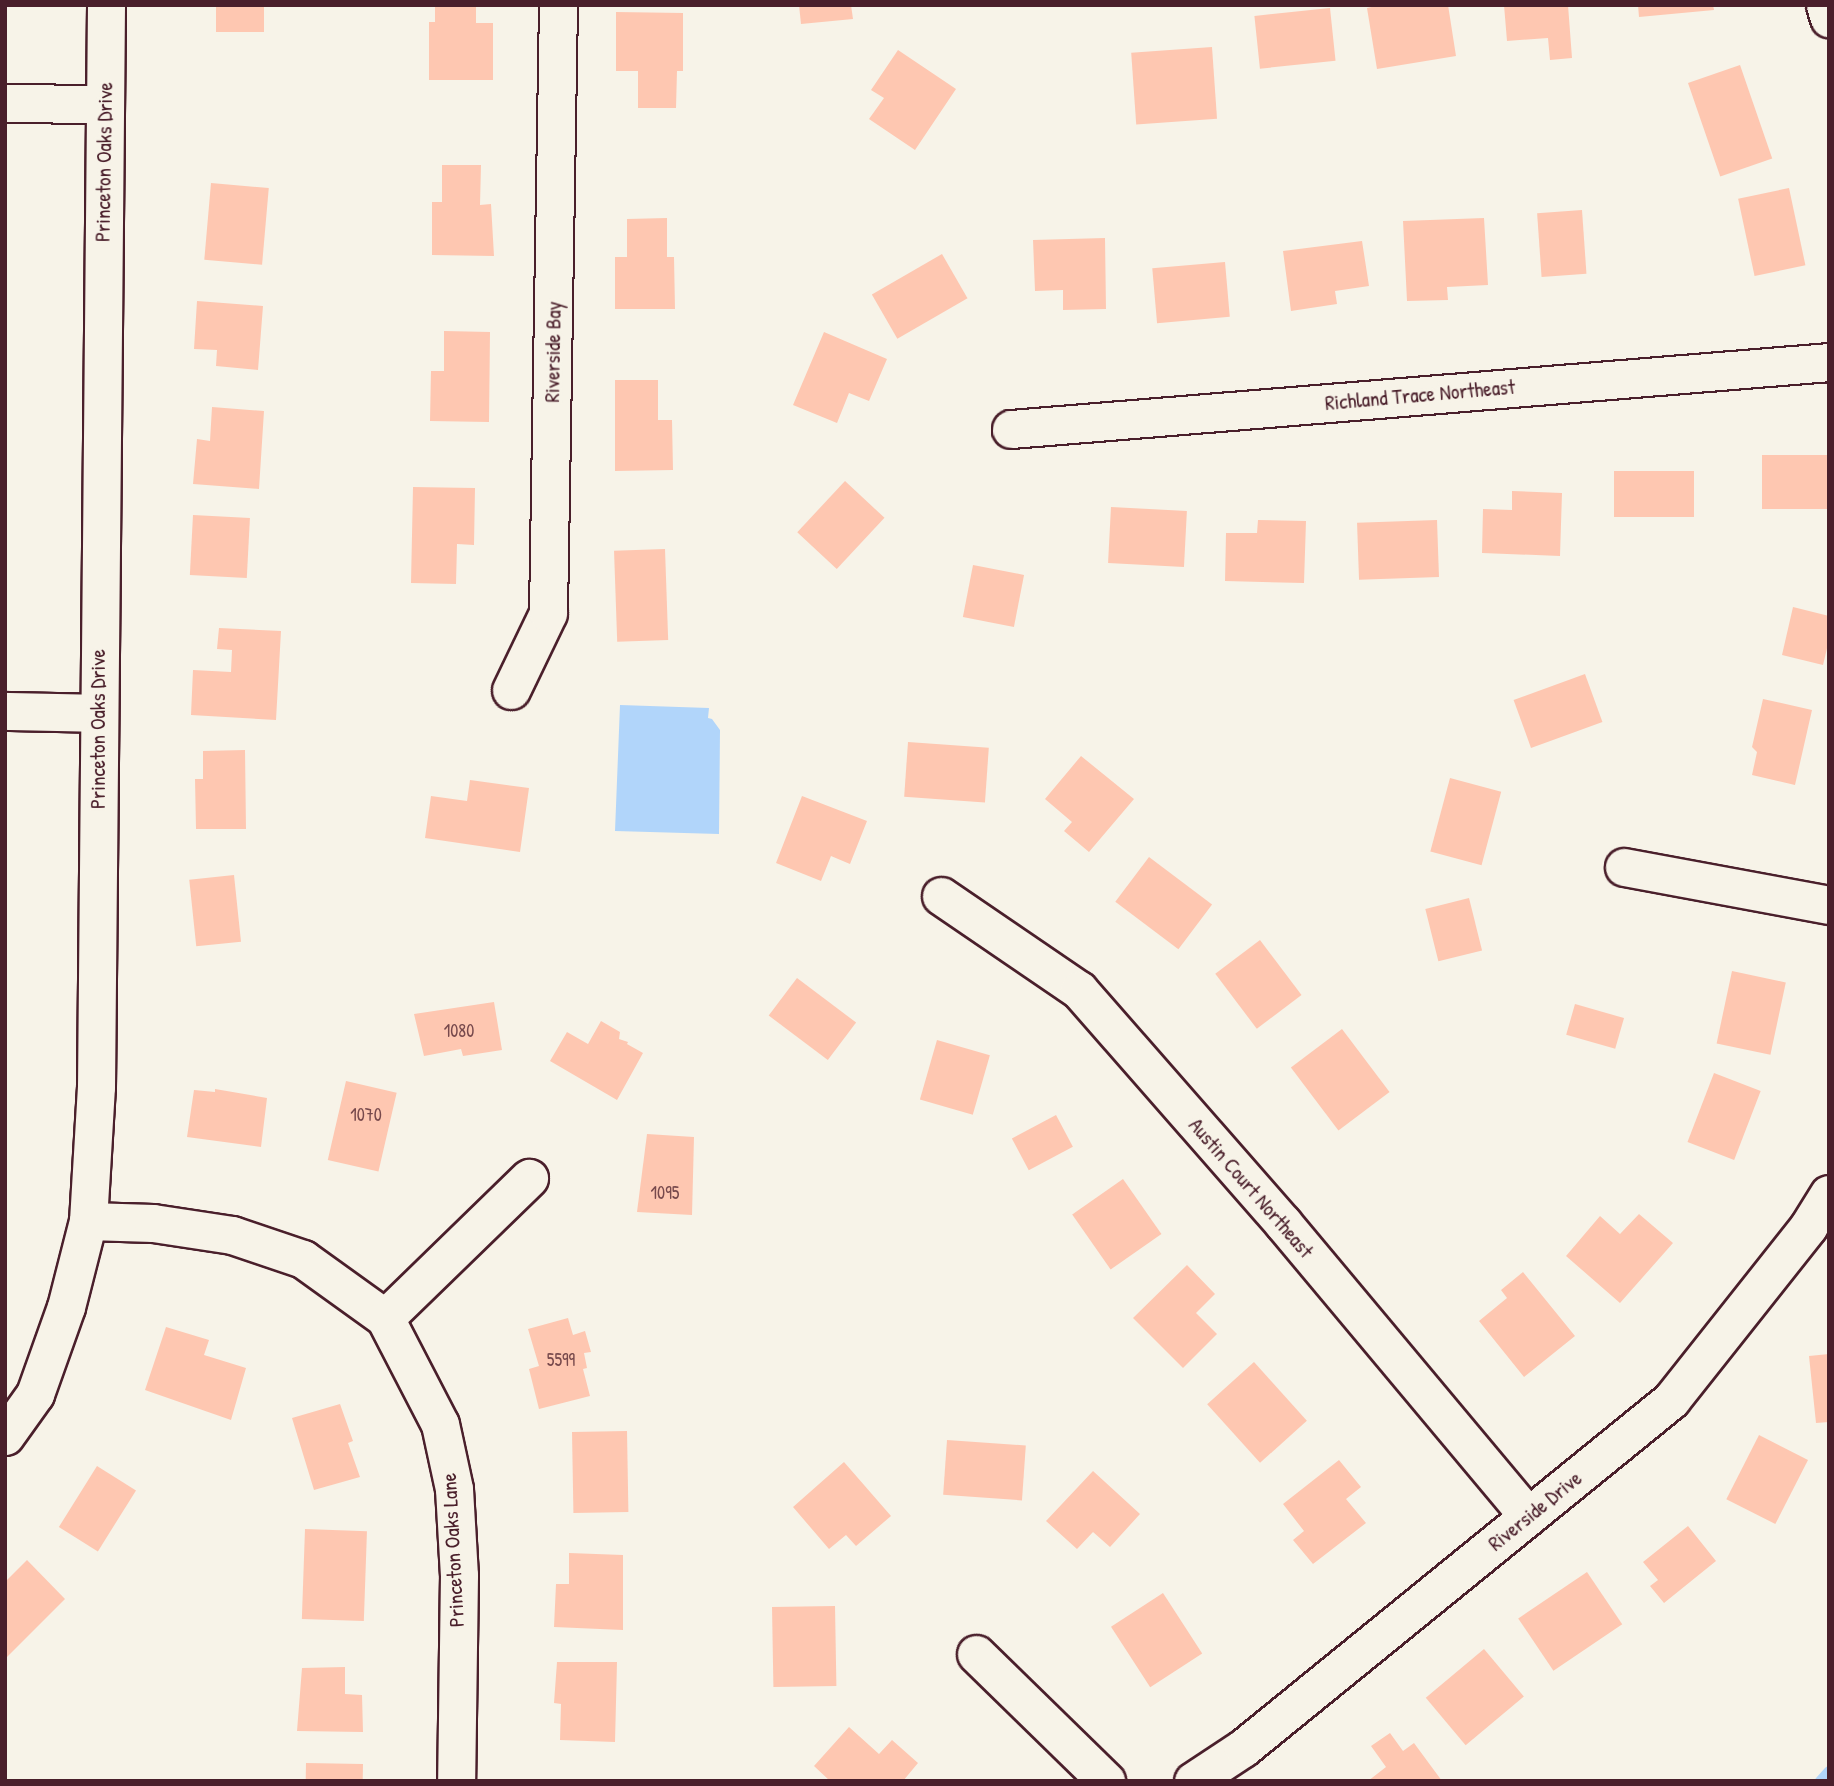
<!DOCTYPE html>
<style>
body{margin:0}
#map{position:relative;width:1834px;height:1786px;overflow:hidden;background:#f7f3e8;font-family:"Patrick Hand",sans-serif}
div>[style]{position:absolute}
.water>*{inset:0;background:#b1d5fa}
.stream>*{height:10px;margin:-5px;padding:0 5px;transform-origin:5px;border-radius:5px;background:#b1d5fa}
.building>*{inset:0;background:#fec7b1;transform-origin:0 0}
.roads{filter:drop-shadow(2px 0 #4a1f2b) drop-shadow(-2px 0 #4a1f2b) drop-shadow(0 2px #4a1f2b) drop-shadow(0 -2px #4a1f2b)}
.minor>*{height:37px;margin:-18.5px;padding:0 18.5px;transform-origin:18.5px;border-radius:18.5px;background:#f7f3e8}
span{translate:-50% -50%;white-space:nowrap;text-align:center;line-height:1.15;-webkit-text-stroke:6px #f7f3e8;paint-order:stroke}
.number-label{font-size:18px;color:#77494c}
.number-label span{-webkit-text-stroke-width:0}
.street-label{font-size:21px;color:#4a1f2b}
.frame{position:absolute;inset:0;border:7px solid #4a1f2b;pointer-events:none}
</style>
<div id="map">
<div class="water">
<div style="clip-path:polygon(620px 705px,709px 708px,708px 718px,712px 719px,720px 730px,719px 834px,615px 831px)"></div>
</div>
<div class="stream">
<div style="left:1820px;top:1781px;width:13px;rotate:-48deg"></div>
</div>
<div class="building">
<div style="left:216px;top:5px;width:48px;height:27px"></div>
<div style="clip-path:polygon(435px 5px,476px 5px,476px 23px,493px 23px,493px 80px,429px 80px,429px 22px,435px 22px)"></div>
<div style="clip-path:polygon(799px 5px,851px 5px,853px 19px,801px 24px)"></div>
<div style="clip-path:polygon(1381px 5px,1448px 5px,1456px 56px,1377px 69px,1367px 8px)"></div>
<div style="clip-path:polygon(1504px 5px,1568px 5px,1572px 58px,1550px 60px,1548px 38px,1507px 41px)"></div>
<div style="clip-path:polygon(1638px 5px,1713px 5px,1714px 10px,1639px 17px)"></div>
<div style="left:1330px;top:8px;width:53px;height:76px;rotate:84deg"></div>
<div style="clip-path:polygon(616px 12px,683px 13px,683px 71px,677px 71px,676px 108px,638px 108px,638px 71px,616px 71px)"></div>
<div style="left:1212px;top:47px;width:72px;height:81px;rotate:86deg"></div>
<div style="clip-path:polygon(898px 50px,956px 89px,915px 150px,869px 119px,884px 98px,871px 90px)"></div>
<div style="left:1740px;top:65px;width:99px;height:55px;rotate:71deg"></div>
<div style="clip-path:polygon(442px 165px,481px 165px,480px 205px,491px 204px,494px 256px,432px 255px,432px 202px,442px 202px)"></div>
<div style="left:211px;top:183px;width:58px;height:77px;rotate:5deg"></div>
<div style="left:1789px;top:188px;width:79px;height:52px;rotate:78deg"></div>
<div style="left:1582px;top:210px;width:64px;height:45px;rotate:86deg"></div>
<div style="clip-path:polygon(667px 218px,667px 257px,674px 257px,675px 309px,615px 309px,615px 257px,627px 257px,627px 219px)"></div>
<div style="clip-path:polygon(1484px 218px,1488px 285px,1447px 287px,1448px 300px,1407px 301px,1403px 221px)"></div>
<div style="clip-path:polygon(1105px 238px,1106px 309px,1063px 310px,1063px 290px,1035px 291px,1033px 240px)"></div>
<div style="clip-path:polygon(1362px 241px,1369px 286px,1335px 291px,1337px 304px,1291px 311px,1283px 251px)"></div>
<div style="left:942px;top:254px;width:51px;height:81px;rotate:60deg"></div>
<div style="left:1225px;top:262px;width:55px;height:73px;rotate:85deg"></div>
<div style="clip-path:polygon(197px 301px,263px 306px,258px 370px,216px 366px,217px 350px,194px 349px)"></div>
<div style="clip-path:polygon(444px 331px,490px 332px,489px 422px,430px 421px,431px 371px,444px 371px)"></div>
<div style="clip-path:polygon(824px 332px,887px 359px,869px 401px,849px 393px,837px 423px,793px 405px)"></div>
<div style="clip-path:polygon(615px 380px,658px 380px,658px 420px,672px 420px,673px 470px,615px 471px)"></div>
<div style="clip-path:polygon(212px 407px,264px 411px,259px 489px,193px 484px,197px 439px,210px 441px)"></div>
<div style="left:1829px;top:455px;width:54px;height:67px;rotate:90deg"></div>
<div style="left:1694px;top:471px;width:46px;height:80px;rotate:90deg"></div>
<div style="left:845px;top:481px;width:54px;height:70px;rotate:43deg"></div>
<div style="clip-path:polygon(413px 487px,475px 488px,474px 545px,457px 544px,456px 584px,411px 583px)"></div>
<div style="clip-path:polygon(1512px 491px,1562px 493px,1560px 556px,1482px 553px,1483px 509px,1512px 510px)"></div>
<div style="left:1111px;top:507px;width:76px;height:56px;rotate:3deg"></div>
<div style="left:193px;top:515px;width:57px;height:60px;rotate:3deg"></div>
<div style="clip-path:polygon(1258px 520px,1306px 521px,1304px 583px,1225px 581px,1226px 533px,1257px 533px)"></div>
<div style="left:1437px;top:520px;width:57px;height:80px;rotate:88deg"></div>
<div style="left:665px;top:549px;width:91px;height:51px;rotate:88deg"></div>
<div style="left:973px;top:565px;width:52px;height:53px;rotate:11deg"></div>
<div style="clip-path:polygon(1793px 607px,1829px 616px,1829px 640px,1823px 665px,1782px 655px)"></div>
<div style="clip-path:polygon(219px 628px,281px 631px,276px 720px,191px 715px,193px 670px,231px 672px,232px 650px,217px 649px)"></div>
<div style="left:1585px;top:674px;width:51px;height:76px;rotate:70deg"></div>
<div style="clip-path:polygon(1763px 699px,1812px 710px,1795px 785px,1752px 775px,1757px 752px,1752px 747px)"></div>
<div style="left:908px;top:742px;width:81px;height:55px;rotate:4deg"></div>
<div style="clip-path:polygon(245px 750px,246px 829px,196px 829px,195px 779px,203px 779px,203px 751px)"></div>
<div style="clip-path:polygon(1081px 756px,1134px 799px,1089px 852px,1064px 831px,1072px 822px,1045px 799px)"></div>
<div style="left:1450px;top:778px;width:53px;height:76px;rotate:15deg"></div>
<div style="clip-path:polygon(470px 780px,529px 788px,520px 852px,425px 838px,431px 796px,467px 801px)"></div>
<div style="clip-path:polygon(802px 796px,867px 821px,850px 864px,831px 856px,821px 881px,776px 863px)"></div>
<div style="left:1149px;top:857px;width:79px;height:56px;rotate:37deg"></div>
<div style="left:234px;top:875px;width:67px;height:45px;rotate:84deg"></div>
<div style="left:1469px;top:898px;width:54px;height:45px;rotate:76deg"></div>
<div style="left:1260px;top:940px;width:69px;height:56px;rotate:53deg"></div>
<div style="left:1732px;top:971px;width:55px;height:74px;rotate:12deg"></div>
<div style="left:797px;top:978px;width:74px;height:47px;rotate:37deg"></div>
<div style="clip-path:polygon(494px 1002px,502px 1050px,463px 1056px,461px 1049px,424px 1056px,414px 1014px)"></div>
<div style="left:1575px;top:1004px;width:51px;height:32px;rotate:16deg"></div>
<div style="clip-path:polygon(601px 1021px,620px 1032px,619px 1039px,628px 1042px,627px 1044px,643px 1053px,617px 1100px,550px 1061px,567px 1032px,588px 1044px)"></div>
<div style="left:1342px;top:1029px;width:79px;height:64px;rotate:53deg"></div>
<div style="left:937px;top:1040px;width:55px;height:62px;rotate:16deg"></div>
<div style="left:1714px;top:1073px;width:50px;height:74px;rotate:21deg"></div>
<div style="left:346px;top:1081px;width:52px;height:81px;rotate:13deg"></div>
<div style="clip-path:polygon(215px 1089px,267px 1098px,261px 1147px,187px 1137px,194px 1090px,215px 1092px)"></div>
<div style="left:1056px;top:1115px;width:36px;height:50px;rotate:62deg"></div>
<div style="clip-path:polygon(647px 1134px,694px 1137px,692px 1215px,637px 1212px)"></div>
<div style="left:1123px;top:1179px;width:67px;height:62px;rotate:55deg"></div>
<div style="clip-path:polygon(1639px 1214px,1673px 1243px,1620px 1303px,1566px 1256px,1600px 1216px,1620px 1234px)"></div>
<div style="clip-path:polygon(1187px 1265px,1215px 1294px,1196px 1313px,1217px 1334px,1183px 1368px,1133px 1318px)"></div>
<div style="clip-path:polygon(1523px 1272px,1575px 1336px,1524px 1377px,1479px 1321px,1507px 1298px,1501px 1290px)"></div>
<div style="clip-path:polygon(568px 1318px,573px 1335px,585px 1331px,591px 1352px,584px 1353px,587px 1368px,583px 1369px,590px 1396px,539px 1409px,529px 1369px,539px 1366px,528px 1329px)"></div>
<div style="clip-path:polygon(166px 1327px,209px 1340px,204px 1355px,246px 1368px,231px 1420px,145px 1390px)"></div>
<div style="clip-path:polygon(1829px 1354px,1829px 1422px,1816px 1423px,1809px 1356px)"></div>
<div style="left:1254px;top:1362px;width:79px;height:63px;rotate:48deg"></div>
<div style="clip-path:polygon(340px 1404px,353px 1441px,348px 1443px,360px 1477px,314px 1490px,292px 1418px)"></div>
<div style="left:627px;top:1431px;width:81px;height:55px;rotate:89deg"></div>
<div style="left:1759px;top:1435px;width:55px;height:72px;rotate:27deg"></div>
<div style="left:947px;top:1440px;width:79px;height:55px;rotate:4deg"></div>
<div style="clip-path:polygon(1339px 1460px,1361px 1487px,1346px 1499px,1366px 1523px,1313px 1564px,1293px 1540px,1304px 1531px,1283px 1504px)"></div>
<div style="clip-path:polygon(844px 1462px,891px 1516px,856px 1546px,846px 1535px,829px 1549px,793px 1507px)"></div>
<div style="left:97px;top:1466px;width:46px;height:72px;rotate:32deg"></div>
<div style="clip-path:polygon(1093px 1471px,1140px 1514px,1110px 1547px,1093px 1532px,1077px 1549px,1046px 1521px)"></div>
<div style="clip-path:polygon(1688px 1526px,1716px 1561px,1664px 1603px,1650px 1586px,1658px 1580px,1643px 1562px)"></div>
<div style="left:305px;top:1529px;width:62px;height:90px;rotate:2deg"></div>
<div style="clip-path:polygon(569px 1553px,623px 1555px,623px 1630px,554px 1627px,556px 1584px,569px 1584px)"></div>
<div style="clip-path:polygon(27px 1560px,65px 1599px,7px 1657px,5px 1582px)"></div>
<div style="left:1587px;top:1572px;width:63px;height:83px;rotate:56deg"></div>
<div style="left:1163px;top:1593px;width:72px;height:62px;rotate:57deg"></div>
<div style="left:835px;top:1606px;width:80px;height:63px;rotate:89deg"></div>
<div style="left:1484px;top:1649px;width:62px;height:76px;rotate:50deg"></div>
<div style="clip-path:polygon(557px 1662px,617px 1662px,615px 1742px,560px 1740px,561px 1704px,554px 1703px)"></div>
<div style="clip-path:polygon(345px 1667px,345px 1694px,362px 1695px,363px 1732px,297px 1731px,302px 1668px)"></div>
<div style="clip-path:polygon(849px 1727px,879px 1754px,892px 1740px,918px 1763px,903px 1781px,830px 1781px,814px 1766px)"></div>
<div style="clip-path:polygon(1390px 1733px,1403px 1751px,1414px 1743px,1442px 1781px,1368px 1781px,1386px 1767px,1371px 1746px)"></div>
<div style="left:306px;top:1763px;width:57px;height:18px;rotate:1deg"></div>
</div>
<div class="roads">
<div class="minor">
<div style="left:1825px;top:5px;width:14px;rotate:73deg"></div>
<div style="left:5px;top:103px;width:100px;rotate:0.6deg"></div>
<div style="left:1011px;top:429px;width:821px;rotate:-4.68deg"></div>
<div style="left:511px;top:690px;width:85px;rotate:-64.3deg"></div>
<div style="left:548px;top:613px;width:608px;rotate:-89.06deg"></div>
<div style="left:5px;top:711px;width:92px;rotate:1.2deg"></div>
<div style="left:1624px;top:867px;width:208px;rotate:10.5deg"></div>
<div style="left:941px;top:896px;width:167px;rotate:34.3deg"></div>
<div style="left:1079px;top:990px;width:310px;rotate:48.8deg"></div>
<div style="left:1283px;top:1223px;width:382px;rotate:50.1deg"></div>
<div style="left:88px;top:1221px;width:65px;rotate:1.8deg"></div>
<div style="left:153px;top:1223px;width:80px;rotate:8.6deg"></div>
<div style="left:232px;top:1235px;width:75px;rotate:18.7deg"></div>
<div style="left:303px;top:1259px;width:101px;rotate:35.7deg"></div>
<div style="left:385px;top:1318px;width:119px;rotate:62.6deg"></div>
<div style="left:440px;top:1424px;width:66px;rotate:77.8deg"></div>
<div style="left:454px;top:1489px;width:86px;rotate:86.7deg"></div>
<div style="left:459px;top:1575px;width:206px;rotate:90.8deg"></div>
<div style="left:385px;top:1318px;width:201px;rotate:-44.2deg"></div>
<div style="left:5px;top:1436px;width:52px;rotate:-54.5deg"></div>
<div style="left:35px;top:1394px;width:92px;rotate:-70.4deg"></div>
<div style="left:66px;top:1307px;width:89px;rotate:-75.7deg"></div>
<div style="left:88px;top:1221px;width:134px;rotate:-86.6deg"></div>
<div style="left:96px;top:1087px;width:1082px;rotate:-89.47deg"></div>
<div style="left:976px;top:1654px;width:182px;rotate:44.3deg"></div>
<div style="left:1193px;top:1781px;width:60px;rotate:-33.4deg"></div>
<div style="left:1243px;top:1748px;width:552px;rotate:-39.11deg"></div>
<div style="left:1671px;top:1400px;width:221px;rotate:-51.6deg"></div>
<div style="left:1808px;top:1227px;width:39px;rotate:-58deg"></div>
</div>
</div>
<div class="number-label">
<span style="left:459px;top:1031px">1080</span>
<span style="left:366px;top:1115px">1070</span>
<span style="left:665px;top:1193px">1095</span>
<span style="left:561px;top:1360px">5599</span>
</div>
<div class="street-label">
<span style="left:104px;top:162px;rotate:-89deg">Princeton Oaks Drive</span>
<span style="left:553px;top:352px;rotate:-89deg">Riverside Bay</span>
<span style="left:1420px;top:395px;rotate:-5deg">Richland Trace Northeast</span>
<span style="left:98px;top:729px;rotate:-90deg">Princeton Oaks Drive</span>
<span style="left:1251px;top:1188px;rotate:49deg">Austin Court Northeast</span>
<span style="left:1535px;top:1511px;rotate:-39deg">Riverside Drive</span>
<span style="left:453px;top:1550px;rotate:-93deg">Princeton Oaks Lane</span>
</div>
<div class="frame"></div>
</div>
